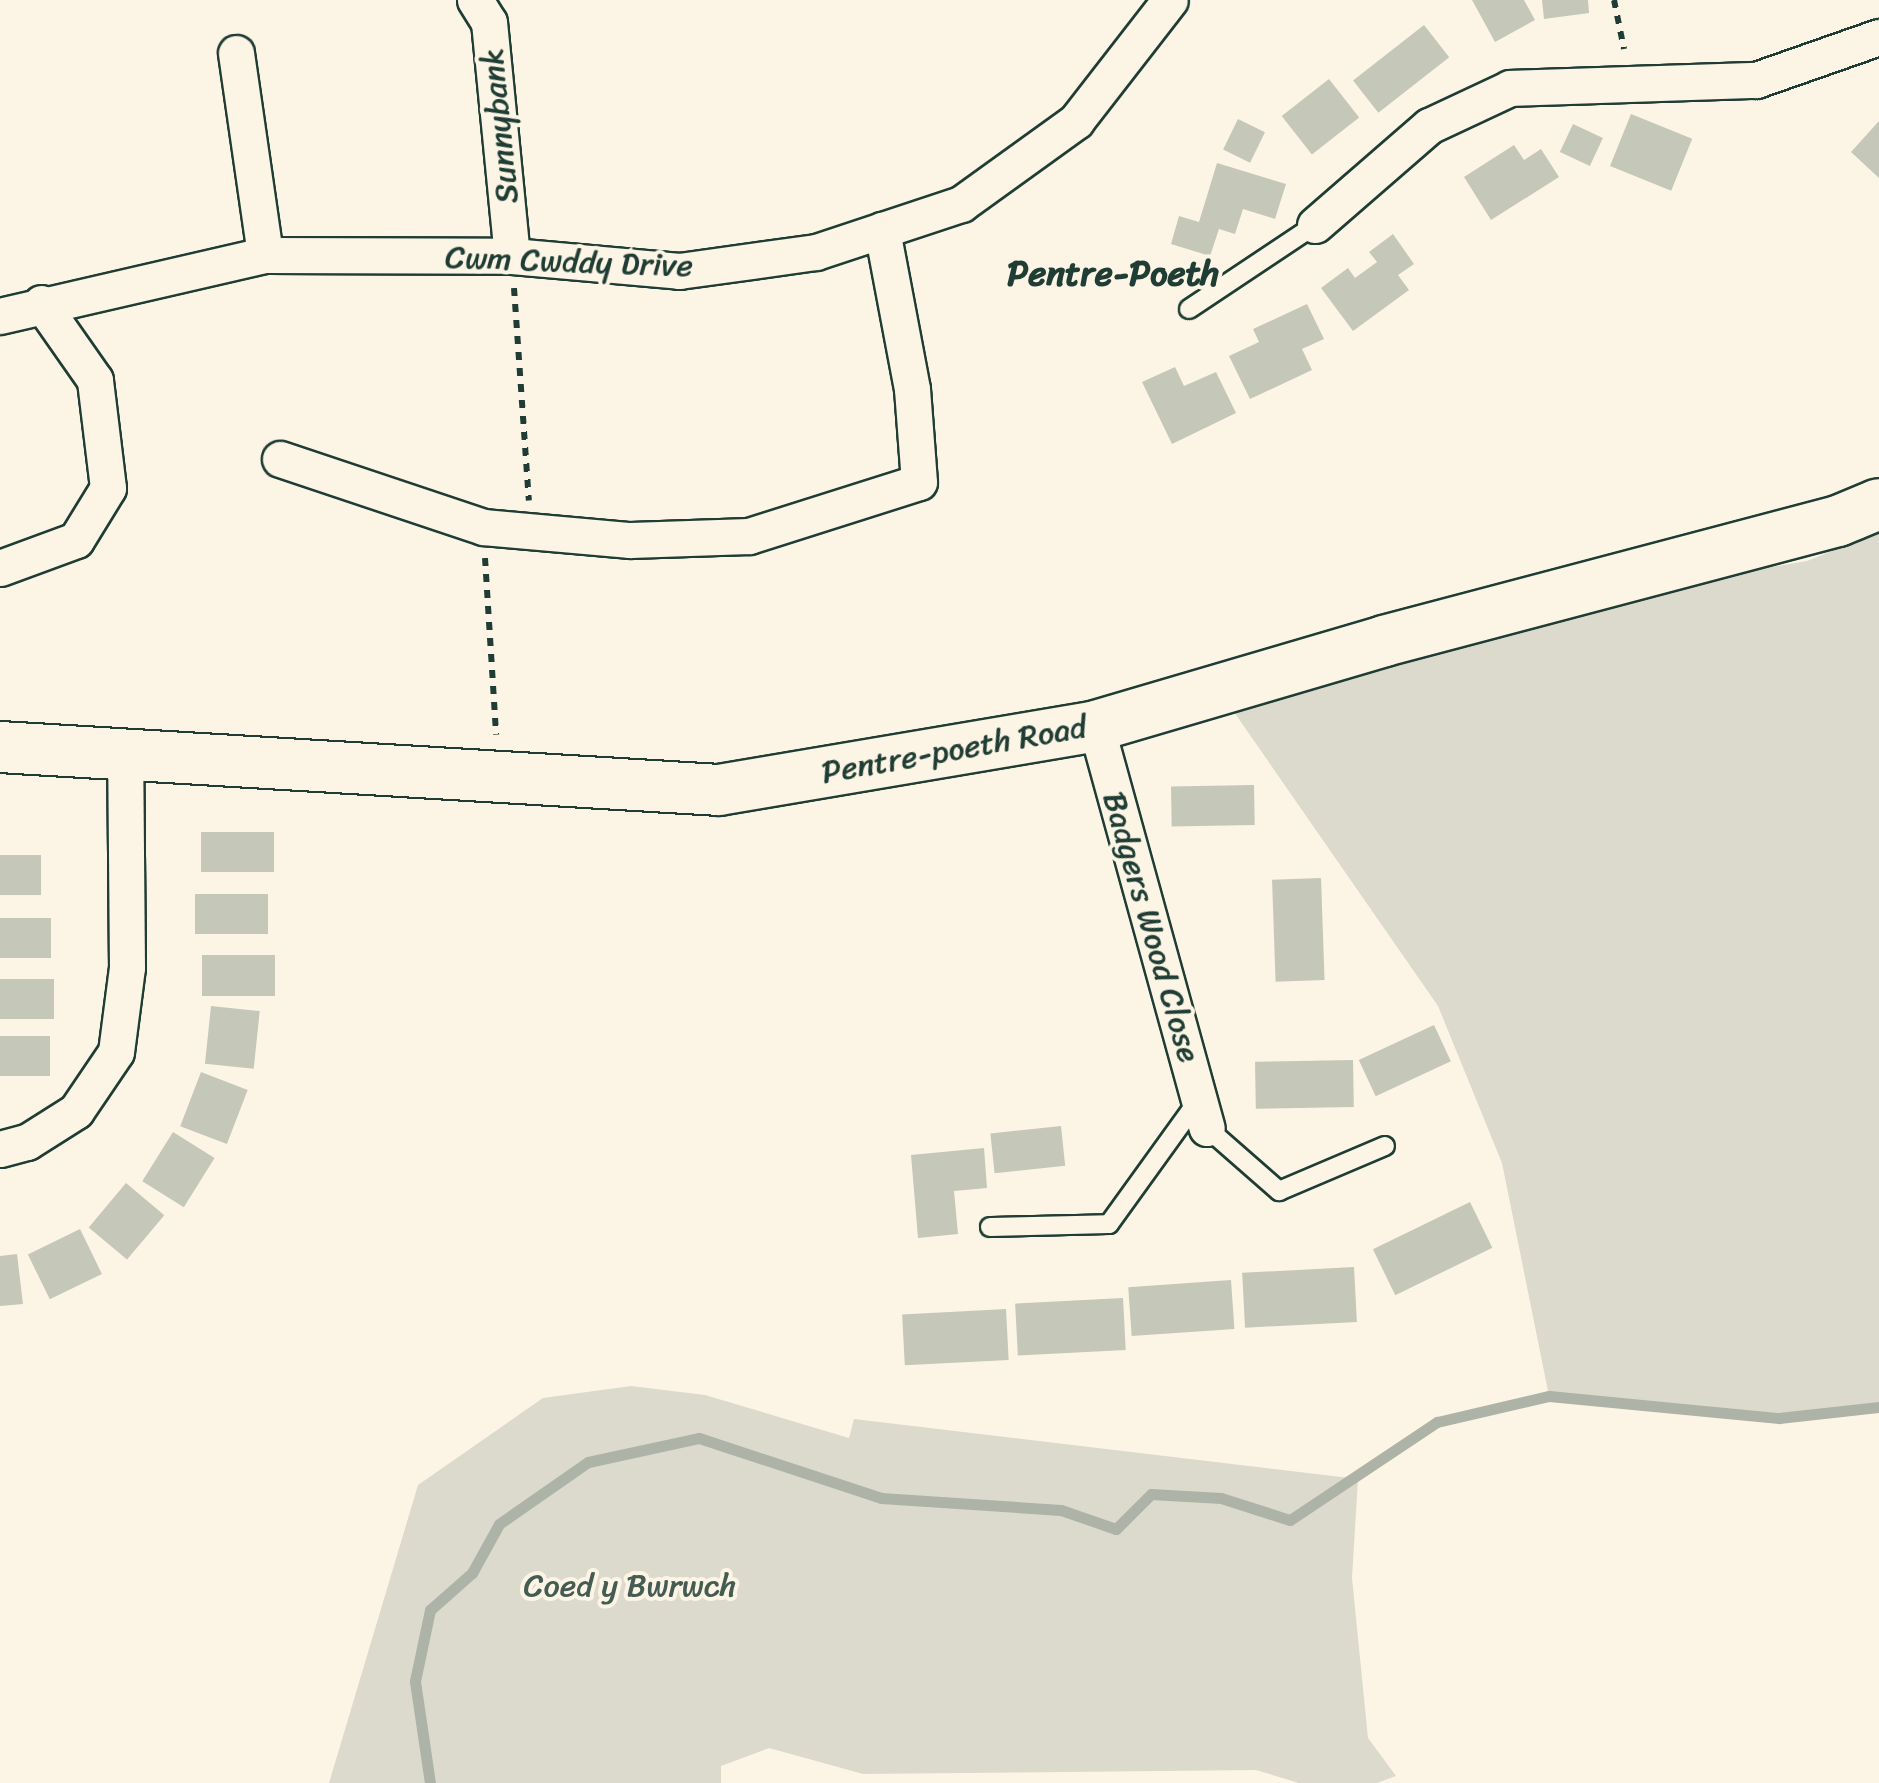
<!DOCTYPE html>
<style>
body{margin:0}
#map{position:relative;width:1879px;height:1783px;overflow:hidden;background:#fcf5e5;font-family:Sriracha,sans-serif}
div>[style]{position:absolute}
.green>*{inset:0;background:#dcdacc}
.stream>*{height:11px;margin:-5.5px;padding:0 5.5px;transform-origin:5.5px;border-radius:5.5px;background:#aeb3a7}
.building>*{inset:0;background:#c5c7b9;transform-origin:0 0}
.path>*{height:6px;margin-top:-3px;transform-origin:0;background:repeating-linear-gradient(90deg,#1f3d34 0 8px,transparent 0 16px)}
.roads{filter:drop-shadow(2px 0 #1f3d34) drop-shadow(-2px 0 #1f3d34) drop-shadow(0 2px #1f3d34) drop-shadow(0 -2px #1f3d34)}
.lane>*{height:18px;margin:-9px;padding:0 9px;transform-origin:9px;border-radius:9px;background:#fcf5e5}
.street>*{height:35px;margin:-17.5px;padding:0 17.5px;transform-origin:17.5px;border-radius:17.5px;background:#fcf5e5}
.secondary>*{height:50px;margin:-25px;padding:0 25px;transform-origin:25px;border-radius:25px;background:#fcf5e5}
span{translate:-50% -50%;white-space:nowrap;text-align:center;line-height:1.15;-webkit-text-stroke:8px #fcf5e5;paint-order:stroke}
.street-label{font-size:32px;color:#1f3d34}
.park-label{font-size:32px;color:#455c52}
.neighbourhood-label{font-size:35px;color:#1f3d34;font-weight:700}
</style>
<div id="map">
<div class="green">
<div style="clip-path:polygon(1879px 532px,1879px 1407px,1779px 1418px,1549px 1396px,1502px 1163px,1438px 1006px,1234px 712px,1455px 644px,1718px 576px,1807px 561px)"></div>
<div style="clip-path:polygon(631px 1386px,705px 1395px,849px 1438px,854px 1419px,1358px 1479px,1352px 1578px,1368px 1738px,1396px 1776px,1377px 1783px,1299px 1783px,1256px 1770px,863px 1774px,769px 1748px,721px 1766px,721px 1783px,329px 1783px,418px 1485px,543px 1398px)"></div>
</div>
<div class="stream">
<div style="left:430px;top:1783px;width:103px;rotate:-98.4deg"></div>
<div style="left:415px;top:1681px;width:73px;rotate:-78.1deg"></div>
<div style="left:430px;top:1610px;width:56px;rotate:-41.4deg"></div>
<div style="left:472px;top:1573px;width:56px;rotate:-61.1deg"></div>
<div style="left:499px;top:1524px;width:108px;rotate:-34.9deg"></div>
<div style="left:588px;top:1462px;width:114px;rotate:-12.2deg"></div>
<div style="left:699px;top:1438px;width:192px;rotate:18.2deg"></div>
<div style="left:881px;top:1498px;width:180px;rotate:3.8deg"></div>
<div style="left:1061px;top:1510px;width:58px;rotate:19.1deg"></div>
<div style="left:1116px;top:1529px;width:49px;rotate:-45deg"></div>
<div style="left:1151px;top:1494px;width:70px;rotate:3.3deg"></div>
<div style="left:1221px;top:1498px;width:72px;rotate:17.7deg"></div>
<div style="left:1290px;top:1520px;width:177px;rotate:-33.7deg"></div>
<div style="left:1437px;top:1422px;width:115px;rotate:-13.1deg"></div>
<div style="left:1549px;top:1396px;width:231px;rotate:5.5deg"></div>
<div style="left:1779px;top:1418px;width:101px;rotate:-6.3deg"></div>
</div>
<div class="building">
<div style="clip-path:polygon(1472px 0,1524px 0,1535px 20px,1495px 42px)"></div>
<div style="clip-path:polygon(1542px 0,1588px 0,1589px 13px,1544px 19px)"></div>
<div style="left:1424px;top:25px;width:41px;height:90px;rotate:52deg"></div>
<div style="left:1329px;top:79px;width:49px;height:60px;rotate:52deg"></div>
<div style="left:1631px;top:114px;width:66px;height:56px;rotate:22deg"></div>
<div style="left:1238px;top:119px;width:30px;height:34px;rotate:26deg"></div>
<div style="clip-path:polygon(1879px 121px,1879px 178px,1851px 152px)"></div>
<div style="left:1573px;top:124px;width:33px;height:31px;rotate:25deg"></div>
<div style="clip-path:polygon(1514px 145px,1524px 160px,1541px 149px,1559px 177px,1491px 220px,1464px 177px)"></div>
<div style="clip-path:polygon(1217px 163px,1286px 184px,1275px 219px,1243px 209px,1235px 234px,1219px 229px,1210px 256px,1171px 244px,1179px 216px,1199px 222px)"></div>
<div style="clip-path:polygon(1393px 234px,1414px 264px,1398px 275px,1409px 290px,1353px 331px,1321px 288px,1348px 268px,1355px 278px,1377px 262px,1369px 252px)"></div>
<div style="clip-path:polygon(1307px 304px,1324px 339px,1302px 349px,1312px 370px,1250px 399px,1229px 356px,1259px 342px,1253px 329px)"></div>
<div style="clip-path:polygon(1175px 367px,1184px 386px,1216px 372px,1236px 413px,1172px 444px,1142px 382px)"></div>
<div style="left:1254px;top:785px;width:40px;height:83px;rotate:89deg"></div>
<div style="left:201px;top:832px;width:73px;height:40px"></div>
<div style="left:0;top:855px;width:41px;height:40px"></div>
<div style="left:1321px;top:878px;width:102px;height:49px;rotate:88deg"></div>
<div style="left:195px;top:894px;width:73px;height:40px"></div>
<div style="left:0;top:918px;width:51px;height:40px"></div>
<div style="left:202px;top:955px;width:73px;height:41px"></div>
<div style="left:0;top:979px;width:54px;height:40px"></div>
<div style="left:211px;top:1006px;width:49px;height:58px;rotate:6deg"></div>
<div style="left:1434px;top:1025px;width:40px;height:83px;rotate:65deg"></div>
<div style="left:0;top:1036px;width:50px;height:40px"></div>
<div style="left:1353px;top:1060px;width:47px;height:98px;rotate:89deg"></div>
<div style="left:201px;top:1072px;width:50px;height:58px;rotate:21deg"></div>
<div style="left:1061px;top:1126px;width:40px;height:71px;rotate:84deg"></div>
<div style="left:173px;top:1132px;width:49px;height:58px;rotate:32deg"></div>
<div style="clip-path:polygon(984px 1148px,987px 1188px,954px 1191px,958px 1234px,918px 1238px,911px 1155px)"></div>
<div style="left:126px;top:1183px;width:50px;height:58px;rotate:40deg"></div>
<div style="left:1470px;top:1202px;width:51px;height:108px;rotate:64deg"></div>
<div style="left:80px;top:1229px;width:50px;height:58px;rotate:64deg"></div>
<div style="clip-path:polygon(17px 1254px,23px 1304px,0 1306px,0 1256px)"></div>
<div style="left:1354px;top:1267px;width:55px;height:112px;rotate:87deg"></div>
<div style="left:1231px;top:1280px;width:49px;height:103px;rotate:86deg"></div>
<div style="left:1123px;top:1298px;width:52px;height:108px;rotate:87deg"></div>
<div style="left:1006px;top:1309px;width:51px;height:104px;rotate:87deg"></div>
</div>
<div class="path">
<div style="left:1614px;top:0;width:50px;rotate:78.5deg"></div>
<div style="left:514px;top:288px;width:213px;rotate:86deg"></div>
<div style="left:485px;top:558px;width:177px;rotate:86.4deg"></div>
</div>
<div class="roads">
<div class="lane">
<div style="left:1189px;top:309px;width:151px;rotate:-33.7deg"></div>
<div style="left:1207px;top:1128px;width:96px;rotate:41.2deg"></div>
<div style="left:1279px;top:1191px;width:115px;rotate:-23deg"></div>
<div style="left:990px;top:1227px;width:119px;rotate:-1.4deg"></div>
<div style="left:1109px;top:1224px;width:155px;rotate:-54.2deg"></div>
</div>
<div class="street">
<div style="left:475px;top:0;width:26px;rotate:58deg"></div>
<div style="left:489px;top:22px;width:235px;rotate:84.4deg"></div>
<div style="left:236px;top:53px;width:204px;rotate:81.8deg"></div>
<div style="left:1315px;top:225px;width:151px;rotate:-41deg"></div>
<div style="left:1429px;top:126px;width:89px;rotate:-25.1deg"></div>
<div style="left:1510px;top:88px;width:246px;rotate:-1.9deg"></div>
<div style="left:1756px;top:80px;width:130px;rotate:-19.3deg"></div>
<div style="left:0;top:316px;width:272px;rotate:-13deg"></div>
<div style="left:265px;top:255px;width:247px;rotate:0.2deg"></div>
<div style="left:512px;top:256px;width:168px;rotate:5.1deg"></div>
<div style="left:679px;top:271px;width:138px;rotate:-7.9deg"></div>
<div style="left:816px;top:252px;width:153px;rotate:-18.3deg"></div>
<div style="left:961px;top:204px;width:142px;rotate:-35.8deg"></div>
<div style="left:1076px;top:121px;width:153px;rotate:-52.2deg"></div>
<div style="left:280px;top:459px;width:214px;rotate:18.5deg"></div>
<div style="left:483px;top:527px;width:148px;rotate:5.1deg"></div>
<div style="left:630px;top:540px;width:119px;rotate:-1.9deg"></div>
<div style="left:749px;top:536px;width:178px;rotate:-17.6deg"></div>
<div style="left:919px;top:482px;width:93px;rotate:-94.3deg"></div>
<div style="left:912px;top:389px;width:162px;rotate:-100.7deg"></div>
<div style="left:0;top:568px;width:81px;rotate:-20.2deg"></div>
<div style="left:76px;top:540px;width:61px;rotate:-58.4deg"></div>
<div style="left:108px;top:488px;width:109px;rotate:-96.9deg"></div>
<div style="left:95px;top:380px;width:94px;rotate:-125deg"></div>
<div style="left:1096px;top:726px;width:417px;rotate:74.6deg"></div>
<div style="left:0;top:1149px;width:28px;rotate:-15deg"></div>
<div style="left:27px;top:1142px;width:58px;rotate:-32.3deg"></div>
<div style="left:76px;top:1111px;width:71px;rotate:-55.9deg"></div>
<div style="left:116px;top:1052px;width:86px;rotate:-82.6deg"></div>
<div style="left:127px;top:967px;width:215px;rotate:-90.5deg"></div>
</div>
<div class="secondary">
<div style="left:0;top:747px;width:720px;rotate:3.42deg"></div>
<div style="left:719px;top:790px;width:382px;rotate:-9.6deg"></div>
<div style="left:1096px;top:726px;width:300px;rotate:-16.4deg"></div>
<div style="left:1384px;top:641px;width:470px;rotate:-14.8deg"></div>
<div style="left:1838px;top:521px;width:44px;rotate:-22.5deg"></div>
</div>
</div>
<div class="street-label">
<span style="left:500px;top:126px;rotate:-96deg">Sunnybank</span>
<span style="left:569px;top:262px;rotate:2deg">Cwm Cwddy Drive</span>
<span style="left:954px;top:750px;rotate:-10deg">Pentre-poeth Road</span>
<span style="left:1151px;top:927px;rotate:74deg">Badgers Wood Close</span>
</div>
<div class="park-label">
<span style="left:630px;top:1586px">Coed y Bwrwch</span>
</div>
<div class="neighbourhood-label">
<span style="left:1113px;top:273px">Pentre-Poeth</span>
</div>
</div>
